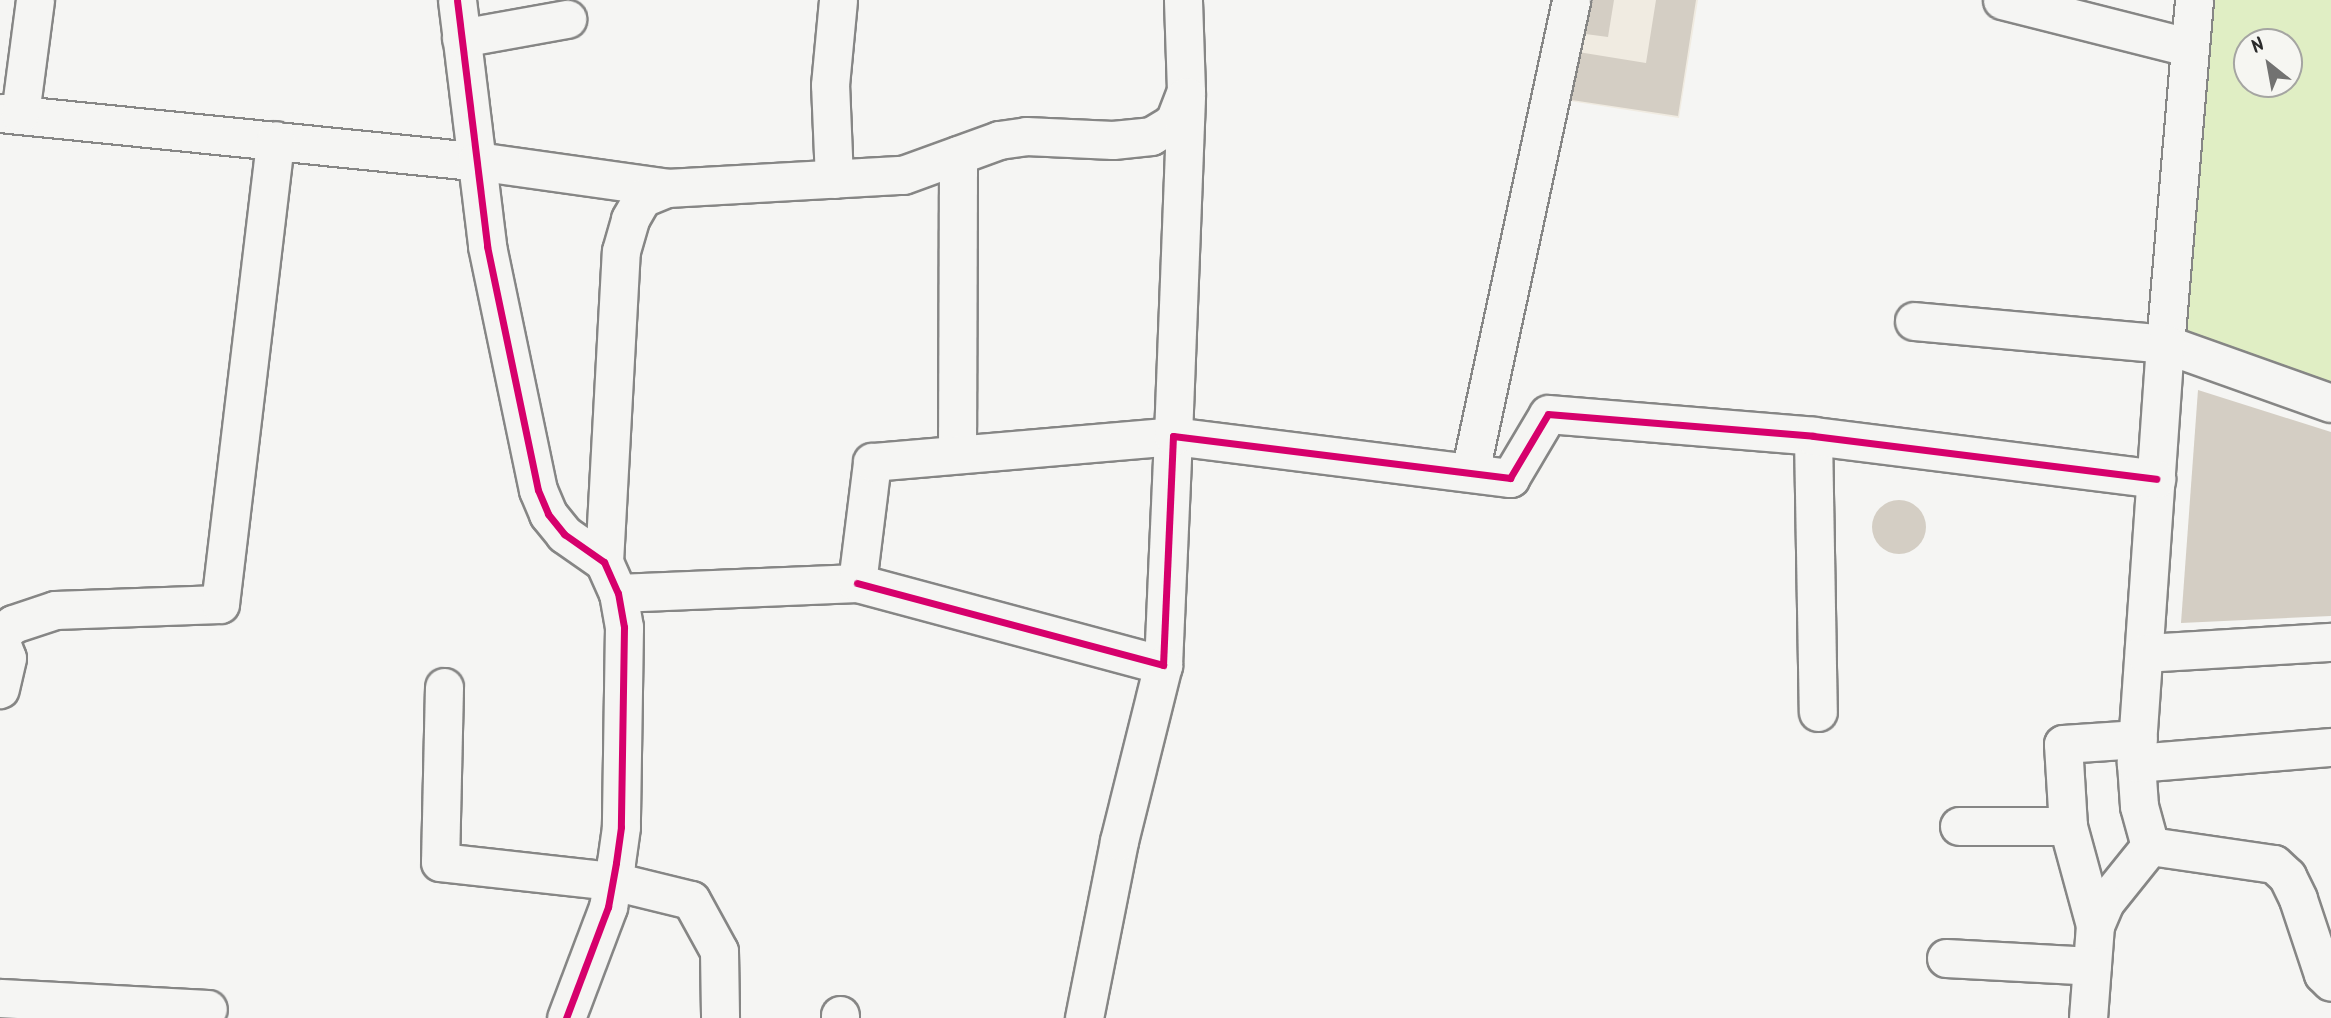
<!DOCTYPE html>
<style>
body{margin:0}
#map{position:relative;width:2331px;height:1018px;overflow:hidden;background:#f5f5f3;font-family:Kalam,sans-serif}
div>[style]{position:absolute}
.built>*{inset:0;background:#f0ebe1}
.green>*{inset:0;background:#e0eec4}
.building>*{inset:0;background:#d4cec4}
.round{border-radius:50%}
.roads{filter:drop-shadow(2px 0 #868685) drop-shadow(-2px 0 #868685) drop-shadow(0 2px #868685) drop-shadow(0 -2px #868685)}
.street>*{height:37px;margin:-18.5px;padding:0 18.5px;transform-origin:18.5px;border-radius:18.5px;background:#f5f5f3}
.cycleway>*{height:7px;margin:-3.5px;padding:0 3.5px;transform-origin:3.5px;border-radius:3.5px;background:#d6006c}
span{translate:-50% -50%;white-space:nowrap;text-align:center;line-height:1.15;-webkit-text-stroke:6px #f6f6f2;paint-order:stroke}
.north{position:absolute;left:2233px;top:28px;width:70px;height:70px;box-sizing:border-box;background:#f6f6f2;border:2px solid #a5a5a2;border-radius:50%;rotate:329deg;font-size:19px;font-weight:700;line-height:28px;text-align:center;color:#2b2b2b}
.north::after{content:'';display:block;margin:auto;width:24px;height:32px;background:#727271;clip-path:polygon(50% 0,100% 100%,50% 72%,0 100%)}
</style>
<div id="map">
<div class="built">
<div style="clip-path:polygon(1580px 0,1698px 0,1679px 118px,1563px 100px)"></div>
</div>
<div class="green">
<div style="clip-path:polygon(evenodd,2195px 0,2331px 0,2331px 402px,2165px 344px,2195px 0,2247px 42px,2289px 42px,2289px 84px,2247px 84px,2247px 42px)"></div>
</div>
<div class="building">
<div style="clip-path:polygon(1583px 0,1614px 0,1608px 37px,1578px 33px)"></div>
<div style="clip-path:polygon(1656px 0,1696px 0,1678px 116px,1565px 99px,1572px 51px,1646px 63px)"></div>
<div style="clip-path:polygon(2198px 390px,2331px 432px,2331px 616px,2181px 623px)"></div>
<div class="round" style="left:1872px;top:500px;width:54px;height:54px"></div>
</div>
<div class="roads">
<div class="street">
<div style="left:457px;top:0;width:248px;rotate:83deg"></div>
<div style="left:487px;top:246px;width:249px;rotate:78.2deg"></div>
<div style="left:538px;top:490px;width:26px;rotate:67deg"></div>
<div style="left:548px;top:514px;width:26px;rotate:51deg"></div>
<div style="left:564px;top:534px;width:49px;rotate:35deg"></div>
<div style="left:604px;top:562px;width:34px;rotate:66deg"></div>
<div style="left:618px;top:593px;width:35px;rotate:80deg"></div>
<div style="left:624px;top:627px;width:200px;rotate:90.9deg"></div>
<div style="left:621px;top:827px;width:36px;rotate:98deg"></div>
<div style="left:616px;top:863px;width:45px;rotate:100.3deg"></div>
<div style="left:608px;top:907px;width:119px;rotate:110.7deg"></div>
<div style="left:2002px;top:0;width:192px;rotate:14.2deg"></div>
<div style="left:2194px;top:0;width:345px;rotate:94.8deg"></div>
<div style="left:2165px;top:344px;width:176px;rotate:19.6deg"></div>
<div style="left:461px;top:38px;width:108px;rotate:-10.2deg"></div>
<div style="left:0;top:113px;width:478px;rotate:5.8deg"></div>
<div style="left:476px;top:161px;width:193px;rotate:8deg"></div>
<div style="left:20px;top:114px;width:115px;rotate:-82.5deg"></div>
<div style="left:834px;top:179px;width:94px;rotate:-92.4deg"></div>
<div style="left:830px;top:85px;width:85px;rotate:-84.6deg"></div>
<div style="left:1914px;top:321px;width:252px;rotate:5.2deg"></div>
<div style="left:2165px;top:344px;width:420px;rotate:94deg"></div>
<div style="left:2136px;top:763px;width:43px;rotate:86deg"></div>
<div style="left:2139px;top:806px;width:41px;rotate:74.6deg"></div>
<div style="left:2150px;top:846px;width:72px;rotate:128.8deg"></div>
<div style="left:2105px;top:902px;width:25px;rotate:113deg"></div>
<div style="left:2095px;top:925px;width:93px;rotate:94.3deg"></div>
<div style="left:1813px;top:436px;width:276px;rotate:89deg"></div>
<div style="left:957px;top:454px;width:299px;rotate:-89.8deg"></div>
<div style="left:1470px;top:472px;width:483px;rotate:-77.9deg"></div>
<div style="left:604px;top:562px;width:311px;rotate:-86.9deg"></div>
<div style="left:621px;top:251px;width:33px;rotate:-74deg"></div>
<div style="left:630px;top:219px;width:24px;rotate:-60deg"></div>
<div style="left:642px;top:198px;width:27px;rotate:-22deg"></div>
<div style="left:667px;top:188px;width:236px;rotate:-3.2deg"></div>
<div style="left:903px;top:175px;width:102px;rotate:-20deg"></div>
<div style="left:999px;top:140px;width:27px;rotate:-8deg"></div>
<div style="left:1026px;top:136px;width:87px;rotate:2.6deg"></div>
<div style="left:1113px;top:140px;width:38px;rotate:-6deg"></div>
<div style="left:1151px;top:136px;width:27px;rotate:-31deg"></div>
<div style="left:1174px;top:122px;width:33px;rotate:-69deg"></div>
<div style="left:1186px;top:91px;width:91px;rotate:-91.9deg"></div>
<div style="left:857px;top:583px;width:317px;rotate:15deg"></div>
<div style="left:1163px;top:665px;width:229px;rotate:-87.5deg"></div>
<div style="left:1173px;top:436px;width:340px;rotate:7.1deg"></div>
<div style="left:1510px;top:478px;width:74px;rotate:-59.3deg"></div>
<div style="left:1548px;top:414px;width:266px;rotate:4.7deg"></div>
<div style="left:1813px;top:436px;width:346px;rotate:7.1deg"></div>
<div style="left:618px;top:593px;width:239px;rotate:-2.4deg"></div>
<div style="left:857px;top:583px;width:122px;rotate:-82.9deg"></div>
<div style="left:872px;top:462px;width:302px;rotate:-4.9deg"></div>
<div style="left:1173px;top:436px;width:340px;rotate:-87.8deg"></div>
<div style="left:0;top:635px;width:17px;rotate:-40deg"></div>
<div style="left:13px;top:624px;width:44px;rotate:-18.4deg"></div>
<div style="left:55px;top:610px;width:165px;rotate:-2.1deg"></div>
<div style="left:220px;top:604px;width:467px;rotate:-83.2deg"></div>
<div style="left:0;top:640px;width:19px;rotate:69deg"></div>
<div style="left:7px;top:658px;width:32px;rotate:103deg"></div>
<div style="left:2144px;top:653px;width:187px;rotate:-3.4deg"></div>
<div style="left:444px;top:687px;width:175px;rotate:91.3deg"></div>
<div style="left:440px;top:862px;width:174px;rotate:6.3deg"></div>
<div style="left:613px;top:881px;width:80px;rotate:13.7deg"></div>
<div style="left:691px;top:900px;width:58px;rotate:61.2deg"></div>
<div style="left:719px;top:951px;width:67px;rotate:89.1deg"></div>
<div style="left:2136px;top:763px;width:196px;rotate:-4.7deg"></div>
<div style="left:1959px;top:826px;width:109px"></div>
<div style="left:2150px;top:846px;width:125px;rotate:8.3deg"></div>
<div style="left:2274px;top:864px;width:18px;rotate:43deg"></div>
<div style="left:2287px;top:876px;width:25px;rotate:64deg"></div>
<div style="left:2298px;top:899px;width:79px;rotate:71.6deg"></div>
<div style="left:2323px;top:974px;width:11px;rotate:45deg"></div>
<div style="left:2095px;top:925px;width:103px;rotate:-105.3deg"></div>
<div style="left:2068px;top:826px;width:82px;rotate:-93.5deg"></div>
<div style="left:2063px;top:744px;width:75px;rotate:-3.8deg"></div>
<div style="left:1946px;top:958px;width:146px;rotate:3.1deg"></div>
<div style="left:0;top:998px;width:208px;rotate:3deg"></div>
<div style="left:840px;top:1018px;width:3px;rotate:-90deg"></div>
<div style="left:1084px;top:1018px;width:180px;rotate:-78.8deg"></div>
<div style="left:1119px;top:841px;width:181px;rotate:-76deg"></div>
</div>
</div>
<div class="cycleway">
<div style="left:457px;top:0;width:248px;rotate:83deg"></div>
<div style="left:487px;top:246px;width:249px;rotate:78.2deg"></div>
<div style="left:538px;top:490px;width:26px;rotate:67deg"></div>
<div style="left:548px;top:514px;width:26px;rotate:51deg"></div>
<div style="left:564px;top:534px;width:49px;rotate:35deg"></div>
<div style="left:604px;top:562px;width:34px;rotate:66deg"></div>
<div style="left:618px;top:593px;width:35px;rotate:80deg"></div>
<div style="left:624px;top:627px;width:200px;rotate:90.9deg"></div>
<div style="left:621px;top:827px;width:36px;rotate:98deg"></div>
<div style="left:616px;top:863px;width:45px;rotate:100.3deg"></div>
<div style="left:608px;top:907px;width:119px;rotate:110.7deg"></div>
<div style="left:857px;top:583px;width:317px;rotate:15deg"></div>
<div style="left:1163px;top:665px;width:229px;rotate:-87.5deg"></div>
<div style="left:1173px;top:436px;width:340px;rotate:7.1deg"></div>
<div style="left:1510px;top:478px;width:74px;rotate:-59.3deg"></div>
<div style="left:1548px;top:414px;width:266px;rotate:4.7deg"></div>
<div style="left:1813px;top:436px;width:346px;rotate:7.1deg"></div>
</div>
<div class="north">N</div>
</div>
